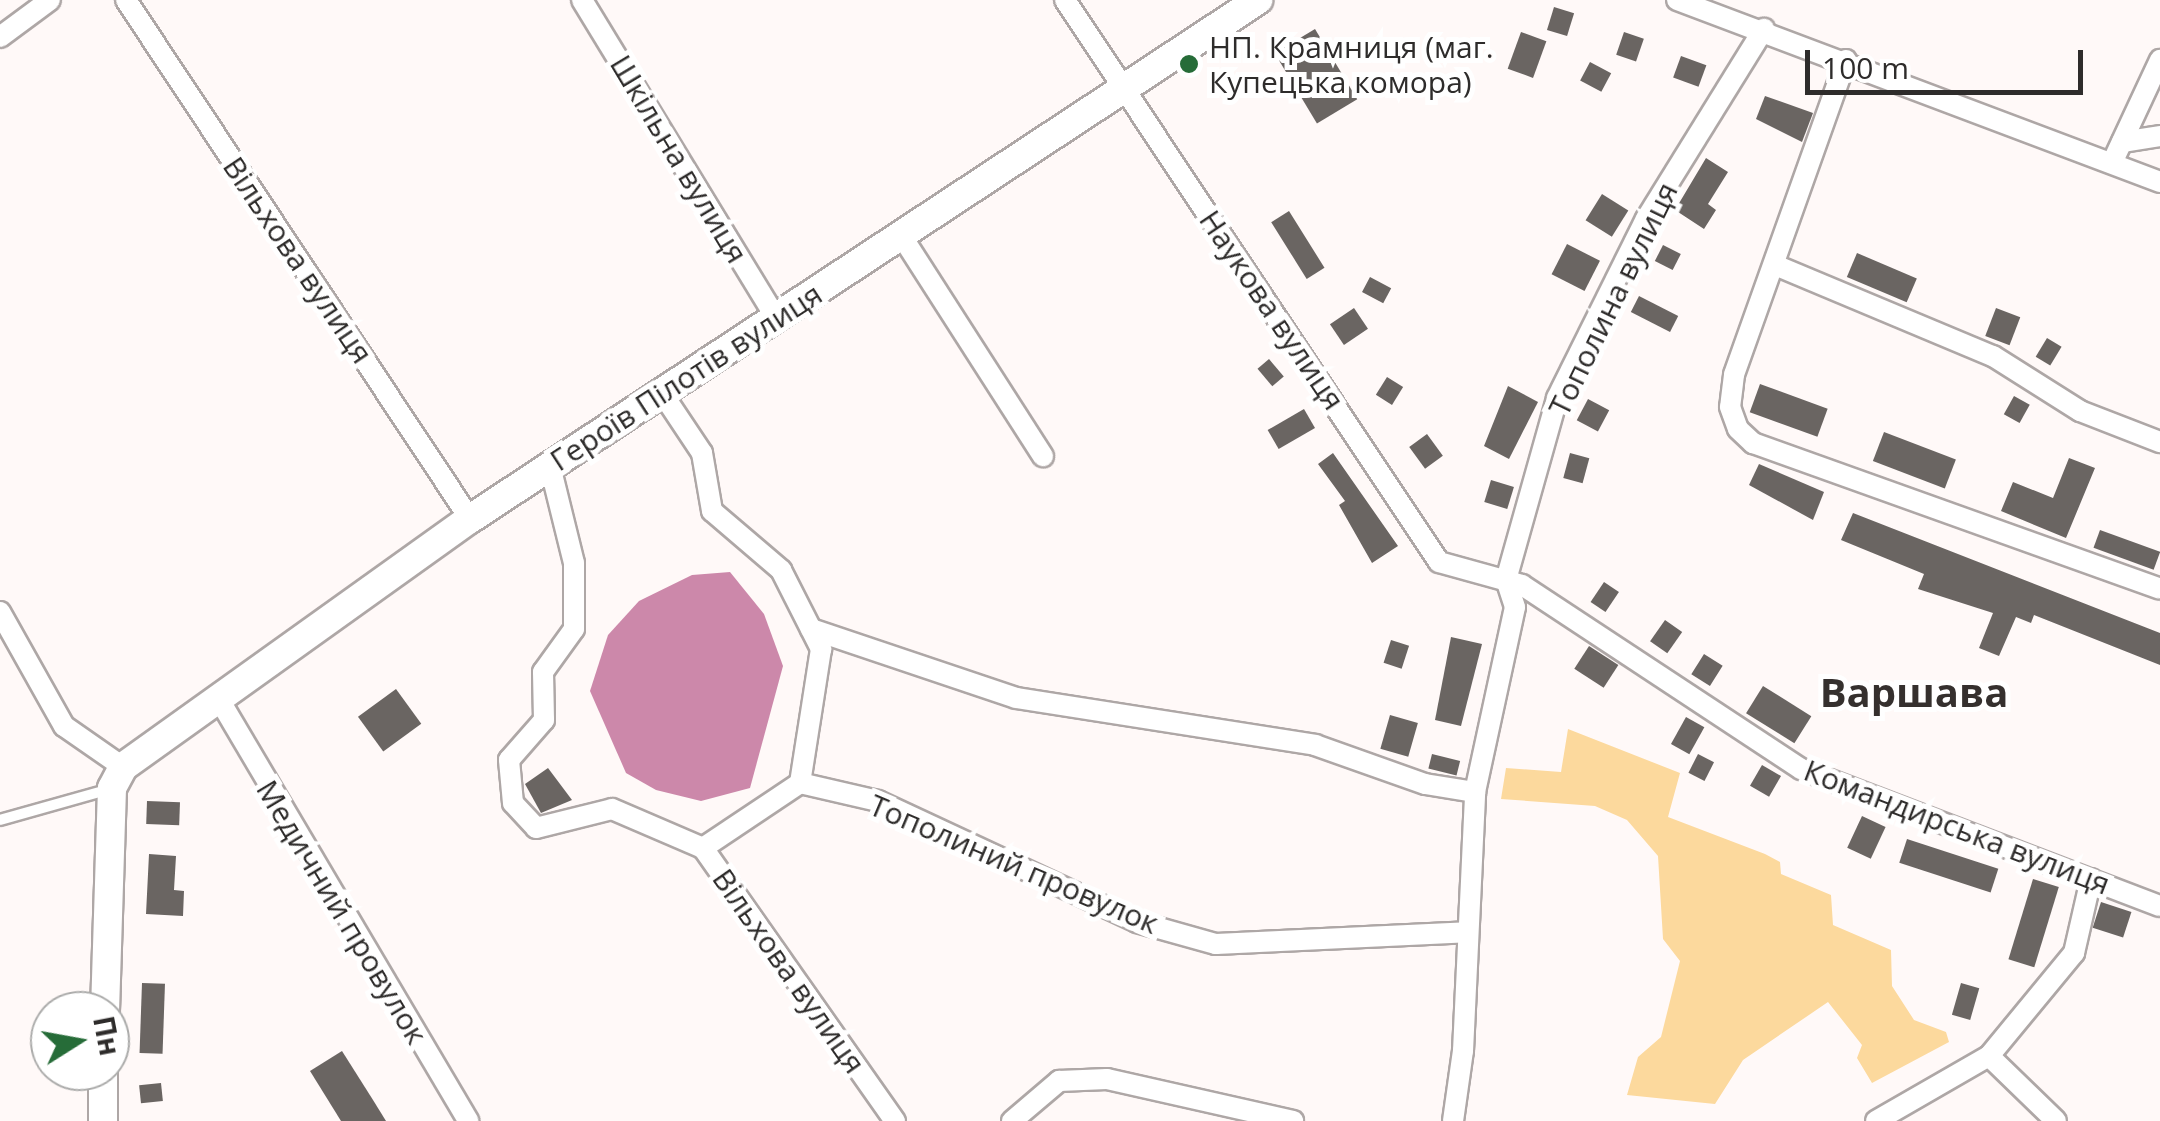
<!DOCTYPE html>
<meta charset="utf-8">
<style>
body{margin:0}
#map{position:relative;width:2160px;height:1121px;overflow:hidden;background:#fff9f8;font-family:"Open Sans",sans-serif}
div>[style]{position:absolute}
.green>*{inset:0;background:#fcd99d}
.water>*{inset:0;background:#c8a}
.building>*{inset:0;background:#6a6562;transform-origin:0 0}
.roads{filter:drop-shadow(2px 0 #aea7a6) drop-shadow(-2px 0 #aea7a6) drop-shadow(0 2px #aea7a6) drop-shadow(0 -2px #aea7a6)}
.lane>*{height:10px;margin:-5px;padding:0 5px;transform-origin:5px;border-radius:5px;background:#fff}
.street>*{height:20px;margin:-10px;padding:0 10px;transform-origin:10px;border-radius:10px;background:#fff}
.secondary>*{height:28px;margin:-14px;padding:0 14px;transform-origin:14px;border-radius:14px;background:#fff}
.dots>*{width:28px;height:28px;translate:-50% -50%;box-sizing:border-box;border:5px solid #fff;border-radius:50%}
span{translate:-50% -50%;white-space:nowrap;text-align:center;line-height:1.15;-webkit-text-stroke:10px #fff;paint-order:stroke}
.poi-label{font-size:30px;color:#2e2c2b}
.left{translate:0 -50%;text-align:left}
.street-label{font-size:30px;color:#2e2c2b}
.district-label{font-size:40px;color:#35302e;font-weight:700}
.north{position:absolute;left:30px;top:991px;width:100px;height:100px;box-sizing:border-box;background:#fff;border:2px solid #ababaa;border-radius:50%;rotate:79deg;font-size:28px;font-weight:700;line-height:40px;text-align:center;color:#2e2c2b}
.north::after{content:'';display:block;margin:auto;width:35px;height:45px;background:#266c38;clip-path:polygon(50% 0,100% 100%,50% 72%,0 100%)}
.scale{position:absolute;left:1805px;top:50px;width:278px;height:45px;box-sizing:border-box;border:5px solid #2e2c2b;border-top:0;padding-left:12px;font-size:30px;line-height:35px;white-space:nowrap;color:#2e2c2b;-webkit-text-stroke:8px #fff;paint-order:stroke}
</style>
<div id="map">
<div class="green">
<div style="clip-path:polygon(1568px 729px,1680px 773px,1668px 817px,1765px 854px,1780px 862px,1781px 874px,1831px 895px,1833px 925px,1891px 950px,1892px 986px,1914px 1020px,1946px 1032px,1949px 1042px,1872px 1083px,1857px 1058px,1862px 1045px,1828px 1002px,1743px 1060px,1715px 1104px,1627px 1095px,1638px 1057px,1661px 1037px,1680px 961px,1663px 939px,1658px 856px,1627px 820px,1595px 806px,1501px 799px,1506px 768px,1561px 772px)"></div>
</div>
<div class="water">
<div style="clip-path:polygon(730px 572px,764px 614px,783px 666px,750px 788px,701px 801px,656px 790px,626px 773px,590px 691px,608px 635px,639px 601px,692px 575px)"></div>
</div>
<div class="building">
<div style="left:1554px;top:7px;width:21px;height:24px;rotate:17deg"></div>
<div style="left:1315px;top:29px;width:82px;height:47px;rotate:59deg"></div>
<div style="left:1521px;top:32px;width:27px;height:39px;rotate:20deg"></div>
<div style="left:1624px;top:32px;width:21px;height:24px;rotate:19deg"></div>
<div style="left:1681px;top:56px;width:27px;height:23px;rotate:20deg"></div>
<div style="left:1590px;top:62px;width:24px;height:21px;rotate:28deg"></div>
<div style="clip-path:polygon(1765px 96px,1813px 113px,1802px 142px,1756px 119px)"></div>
<div style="clip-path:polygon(1706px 158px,1728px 172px,1708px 204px,1716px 210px,1704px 229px,1675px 210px)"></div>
<div style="left:1602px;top:194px;width:31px;height:31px;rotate:32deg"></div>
<div style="left:1289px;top:211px;width:67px;height:21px;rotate:58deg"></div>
<div style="left:1567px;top:244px;width:37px;height:34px;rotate:27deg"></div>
<div style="left:1663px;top:245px;width:20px;height:18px;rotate:27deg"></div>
<div style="left:1857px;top:253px;width:65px;height:26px;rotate:23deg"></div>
<div style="left:1370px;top:277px;width:24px;height:17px;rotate:28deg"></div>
<div style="left:1639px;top:296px;width:44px;height:18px;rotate:27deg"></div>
<div style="left:1354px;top:308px;width:25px;height:29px;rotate:56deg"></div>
<div style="left:1996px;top:308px;width:26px;height:30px;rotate:21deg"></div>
<div style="left:2047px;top:338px;width:17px;height:22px;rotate:31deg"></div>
<div style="left:1269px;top:359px;width:23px;height:15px;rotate:50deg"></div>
<div style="left:1387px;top:377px;width:19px;height:21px;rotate:32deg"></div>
<div style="left:1760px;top:384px;width:72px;height:30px;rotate:20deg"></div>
<div style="clip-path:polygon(1508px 386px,1538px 402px,1509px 459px,1484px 446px)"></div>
<div style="left:2014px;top:396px;width:18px;height:21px;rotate:29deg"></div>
<div style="left:1588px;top:399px;width:24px;height:24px;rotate:28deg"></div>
<div style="left:1304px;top:409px;width:22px;height:42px;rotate:60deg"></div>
<div style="left:1884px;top:432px;width:77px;height:31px;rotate:21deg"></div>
<div style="left:1427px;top:434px;width:27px;height:22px;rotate:54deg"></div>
<div style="clip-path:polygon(1333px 453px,1398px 546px,1372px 563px,1339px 505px,1345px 501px,1318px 464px)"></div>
<div style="left:1570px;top:453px;width:20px;height:26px;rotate:15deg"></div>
<div style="clip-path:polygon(2069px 458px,2095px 468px,2066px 538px,2001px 511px,2013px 482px,2053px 498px)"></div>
<div style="clip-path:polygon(1759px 464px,1824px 492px,1813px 520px,1749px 485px)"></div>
<div style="left:1491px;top:480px;width:24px;height:23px;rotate:17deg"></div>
<div style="clip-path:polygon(1853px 513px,2160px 633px,2160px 665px,2034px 615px,2031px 623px,2016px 617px,1999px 656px,1979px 648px,1993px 613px,1918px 589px,1924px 574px,1841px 540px)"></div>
<div style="left:2100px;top:530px;width:64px;height:19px;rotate:20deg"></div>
<div style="left:1604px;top:582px;width:18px;height:24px;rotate:34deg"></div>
<div style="left:1665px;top:620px;width:21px;height:26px;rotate:35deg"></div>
<div style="clip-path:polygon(1451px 637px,1482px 644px,1461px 726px,1435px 720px)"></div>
<div style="left:1391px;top:640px;width:19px;height:24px;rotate:18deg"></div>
<div style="left:1589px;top:646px;width:35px;height:27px;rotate:33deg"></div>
<div style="left:1704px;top:654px;width:22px;height:24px;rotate:32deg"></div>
<div style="left:1763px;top:686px;width:57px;height:32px;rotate:32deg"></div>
<div style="left:396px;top:689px;width:43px;height:47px;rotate:54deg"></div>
<div style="left:1390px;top:715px;width:29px;height:35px;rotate:16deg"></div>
<div style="left:1686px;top:717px;width:21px;height:31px;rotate:29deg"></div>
<div style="left:1432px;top:754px;width:29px;height:15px;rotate:14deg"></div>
<div style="left:1698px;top:754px;width:18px;height:21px;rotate:27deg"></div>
<div style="left:1762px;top:765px;width:22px;height:24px;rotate:30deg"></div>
<div style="clip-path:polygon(548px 768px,572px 800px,541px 813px,525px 784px)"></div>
<div style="left:147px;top:801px;width:33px;height:23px;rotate:2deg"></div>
<div style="left:1862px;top:816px;width:26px;height:35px;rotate:25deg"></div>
<div style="left:1907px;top:839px;width:96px;height:25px;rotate:18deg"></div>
<div style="clip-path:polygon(149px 854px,176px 856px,174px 890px,184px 891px,183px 916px,146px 914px)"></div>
<div style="left:2033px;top:879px;width:27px;height:84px;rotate:17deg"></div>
<div style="left:2101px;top:902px;width:32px;height:27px;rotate:18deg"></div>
<div style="left:142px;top:983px;width:23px;height:70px;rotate:2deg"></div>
<div style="left:1961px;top:983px;width:19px;height:33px;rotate:16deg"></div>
<div style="clip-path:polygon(342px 1051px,373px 1100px,386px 1121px,341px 1121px,310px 1071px)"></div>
<div style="left:161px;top:1083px;width:18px;height:22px;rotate:84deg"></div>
</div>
<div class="roads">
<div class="lane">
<div style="left:0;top:820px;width:114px;rotate:-15.7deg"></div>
</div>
<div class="street">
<div style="left:126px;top:0;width:623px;rotate:56.46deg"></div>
<div style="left:582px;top:0;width:373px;rotate:58.6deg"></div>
<div style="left:1065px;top:0;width:675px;rotate:56.36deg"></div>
<div style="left:1439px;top:562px;width:86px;rotate:15.5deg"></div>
<div style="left:1522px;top:585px;width:334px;rotate:33.4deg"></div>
<div style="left:1801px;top:769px;width:384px;rotate:20.9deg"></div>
<div style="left:1677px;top:0;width:516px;rotate:20.65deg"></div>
<div style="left:0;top:37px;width:62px;rotate:-36.5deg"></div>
<div style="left:1846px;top:60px;width:334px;rotate:109.6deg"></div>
<div style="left:1734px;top:375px;width:32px;rotate:97deg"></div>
<div style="left:1730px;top:407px;width:23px;rotate:70deg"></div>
<div style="left:1738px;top:429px;width:21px;rotate:43deg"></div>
<div style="left:1753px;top:443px;width:432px;rotate:19.7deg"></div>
<div style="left:2122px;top:142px;width:38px;rotate:-9deg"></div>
<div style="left:2112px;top:163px;width:114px;rotate:-65deg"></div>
<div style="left:901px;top:235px;width:263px;rotate:57.3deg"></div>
<div style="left:1775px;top:265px;width:236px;rotate:22.7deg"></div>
<div style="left:1993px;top:356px;width:103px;rotate:32.3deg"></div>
<div style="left:2080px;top:411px;width:86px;rotate:21.2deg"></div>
<div style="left:662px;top:393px;width:72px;rotate:56.3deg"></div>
<div style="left:702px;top:453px;width:59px;rotate:80.2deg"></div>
<div style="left:712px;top:511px;width:91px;rotate:40.5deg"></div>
<div style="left:781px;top:570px;width:89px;rotate:63.1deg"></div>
<div style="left:821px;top:649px;width:136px;rotate:98.9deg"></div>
<div style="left:800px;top:783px;width:117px;rotate:146.2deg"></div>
<div style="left:550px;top:466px;width:100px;rotate:76.1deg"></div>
<div style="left:574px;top:563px;width:66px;rotate:90deg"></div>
<div style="left:574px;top:629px;width:53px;rotate:125.8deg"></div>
<div style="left:543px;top:672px;width:48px;rotate:88.8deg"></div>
<div style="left:544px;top:720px;width:53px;rotate:131.2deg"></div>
<div style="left:509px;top:760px;width:43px;rotate:84.7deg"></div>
<div style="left:513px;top:803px;width:34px;rotate:47deg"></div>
<div style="left:536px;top:828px;width:78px;rotate:-14deg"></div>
<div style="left:612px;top:809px;width:99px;rotate:23.2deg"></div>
<div style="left:703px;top:848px;width:334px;rotate:54.9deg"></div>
<div style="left:0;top:612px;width:131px;rotate:60.7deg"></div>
<div style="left:64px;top:726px;width:72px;rotate:34.8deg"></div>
<div style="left:811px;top:629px;width:216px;rotate:18.6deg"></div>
<div style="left:1016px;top:698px;width:303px;rotate:8.9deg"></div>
<div style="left:1315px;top:745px;width:117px;rotate:19.5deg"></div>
<div style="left:1425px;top:784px;width:51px;rotate:9.1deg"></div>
<div style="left:220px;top:701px;width:488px;rotate:59.4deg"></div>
<div style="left:800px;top:783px;width:80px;rotate:13deg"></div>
<div style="left:878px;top:801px;width:286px;rotate:25deg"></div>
<div style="left:1137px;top:922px;width:82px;rotate:15.6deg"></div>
<div style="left:1216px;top:944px;width:251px;rotate:-2.7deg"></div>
<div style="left:1989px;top:1056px;width:93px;rotate:44.1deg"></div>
<div style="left:1012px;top:1121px;width:62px;rotate:-40.4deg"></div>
<div style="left:1059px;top:1081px;width:48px;rotate:-2.4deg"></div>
<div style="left:1107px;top:1079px;width:191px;rotate:12.7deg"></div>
<div style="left:1453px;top:1121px;width:71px;rotate:-81.9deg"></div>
<div style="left:1463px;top:1051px;width:259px;rotate:-87.3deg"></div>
<div style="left:1475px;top:792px;width:189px;rotate:-77.8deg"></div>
<div style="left:1515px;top:607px;width:28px;rotate:-108deg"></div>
<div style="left:1506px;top:580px;width:189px;rotate:-74.3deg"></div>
<div style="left:1557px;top:398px;width:200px;rotate:-63.6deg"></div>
<div style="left:1646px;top:219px;width:224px;rotate:-58.2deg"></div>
<div style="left:1876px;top:1121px;width:130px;rotate:-29.9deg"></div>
<div style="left:1989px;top:1056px;width:134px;rotate:-50.5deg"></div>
<div style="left:2074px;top:953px;width:76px;rotate:-77.1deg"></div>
</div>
<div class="secondary">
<div style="left:105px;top:1011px;width:223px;rotate:-88.2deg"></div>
<div style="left:112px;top:788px;width:24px;rotate:-62deg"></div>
<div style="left:123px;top:767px;width:427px;rotate:-35.6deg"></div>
<div style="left:470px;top:519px;width:944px;rotate:-33.37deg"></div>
<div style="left:103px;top:1071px;width:50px;rotate:90deg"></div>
</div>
</div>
<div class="dots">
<div style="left:1189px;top:64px;background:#266c38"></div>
</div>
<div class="poi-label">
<span class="left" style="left:1209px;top:64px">НП. Крамниця (маг.<br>Купецька комора)</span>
</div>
<div class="street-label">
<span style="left:679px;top:159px;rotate:59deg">Шкільна вулиця</span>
<span style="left:298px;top:260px;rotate:56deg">Вільхова вулиця</span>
<span style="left:1613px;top:299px;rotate:-64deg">Тополина вулиця</span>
<span style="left:1272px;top:310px;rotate:56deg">Наукова вулиця</span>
<span style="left:686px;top:377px;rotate:-33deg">Героїв Пілотів вулиця</span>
<span style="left:1957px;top:827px;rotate:21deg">Командирська вулиця</span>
<span style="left:1014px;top:864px;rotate:23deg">Тополиний провулок</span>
<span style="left:342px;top:912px;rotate:59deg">Медичний провулок</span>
<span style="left:789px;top:971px;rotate:55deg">Вільхова вулиця</span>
</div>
<div class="district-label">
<span style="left:1914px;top:692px">Варшава</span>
</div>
<div class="north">Пн</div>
<div class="scale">100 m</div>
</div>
